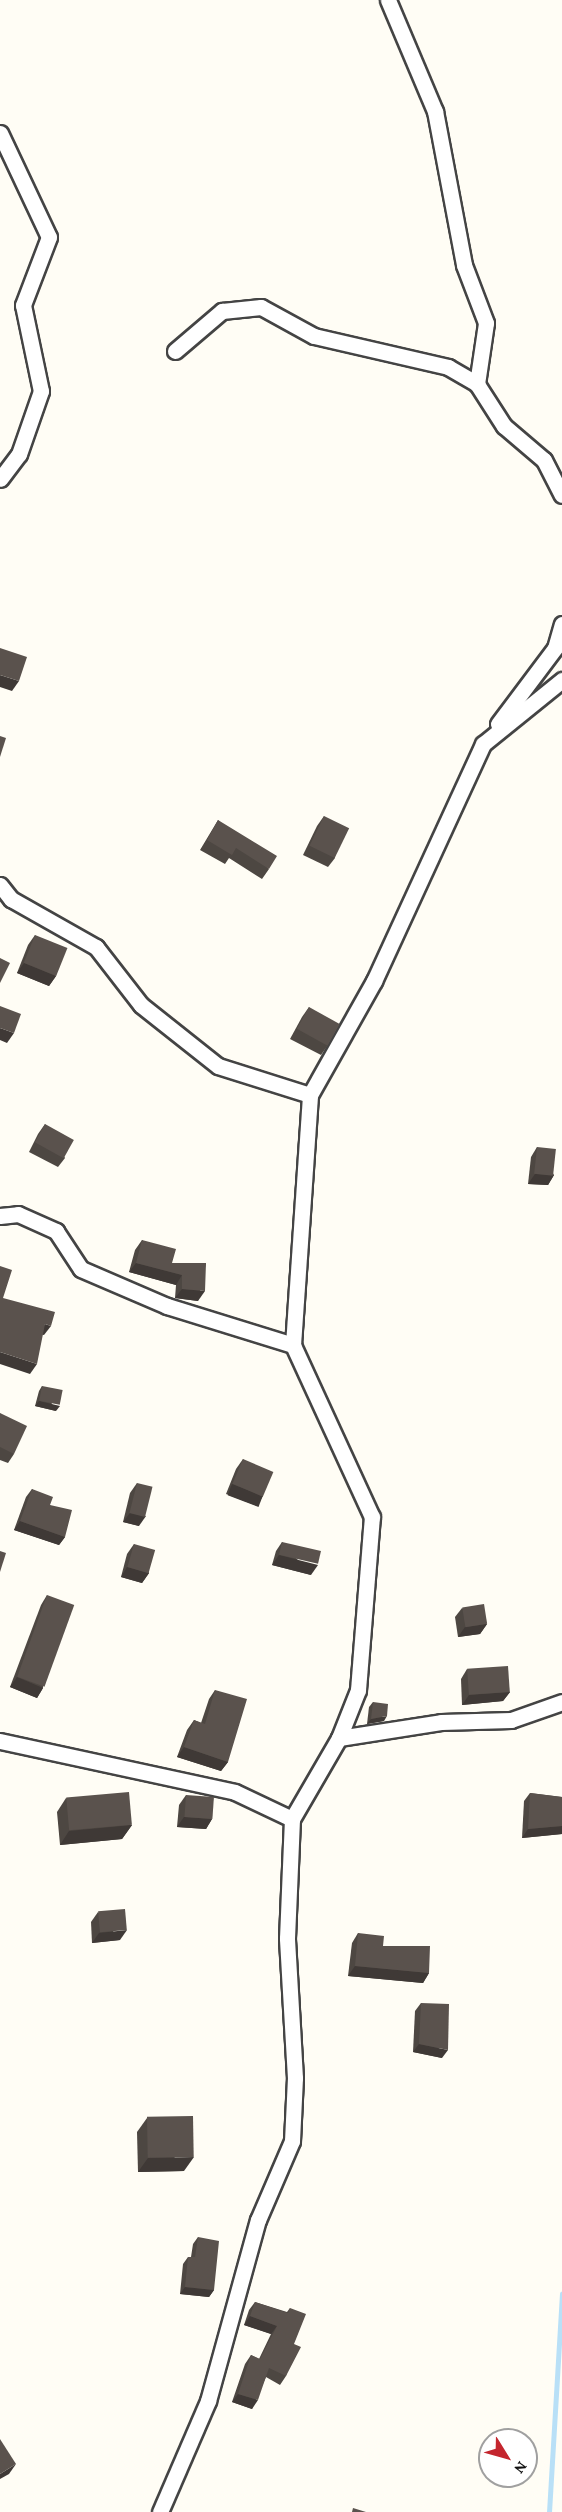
<!DOCTYPE html>
<style>
body{margin:0}
#map{position:relative;width:562px;height:2512px;overflow:hidden;background:#fffdf5;font-family:"Crimson Pro",serif}
div>[style]{position:absolute}
.stream>*{height:5px;margin:-2.5px;padding:0 2.5px;transform-origin:2.5px;border-radius:2.5px;background:#b9e0f7}
.roads{filter:drop-shadow(2px 0 #444) drop-shadow(-2px 0 #444) drop-shadow(0 2px #444) drop-shadow(0 -2px #444)}
.minor>*{height:15px;margin:-7.5px;padding:0 7.5px;transform-origin:7.5px;border-radius:7.5px;background:#fff}
.wall>*{inset:0;background:#4d4742}
.shaded-wall>*{inset:0;background:#3f3936;transform-origin:0 0}
.building>*{inset:0;background:#5a524d;transform-origin:0 0}
span{translate:-50% -50%;white-space:nowrap;text-align:center;line-height:1.15;-webkit-text-stroke:6px #fff;paint-order:stroke}
.north{position:absolute;left:478px;top:2428px;width:60px;height:60px;box-sizing:border-box;background:#fff;border:2px solid #a0a0a0;border-radius:50%;rotate:127deg;font-size:16px;font-weight:700;line-height:24px;text-align:center;color:#111}
.north::after{content:'';display:block;margin:auto;width:21px;height:27px;background:#c4262e;clip-path:polygon(50% 0,100% 100%,50% 72%,0 100%)}
</style>
<div id="map">
<div class="stream">
<div style="left:549px;top:2512px;width:219px;rotate:-86.6deg"></div>
</div>
<div class="roads">
<div class="minor">
<div style="left:388px;top:0;width:121px;rotate:67.1deg"></div>
<div style="left:435px;top:111px;width:157px;rotate:79.3deg"></div>
<div style="left:464px;top:265px;width:62px;rotate:69.2deg"></div>
<div style="left:486px;top:323px;width:62px;rotate:98.4deg"></div>
<div style="left:477px;top:384px;width:50px;rotate:57.3deg"></div>
<div style="left:504px;top:426px;width:52px;rotate:40.4deg"></div>
<div style="left:544px;top:460px;width:39px;rotate:63deg"></div>
<div style="left:0;top:133px;width:115px;rotate:64.8deg"></div>
<div style="left:49px;top:237px;width:73px;rotate:110.9deg"></div>
<div style="left:23px;top:305px;width:88px;rotate:78.2deg"></div>
<div style="left:41px;top:391px;width:67px;rotate:109.2deg"></div>
<div style="left:19px;top:454px;width:31px;rotate:127deg"></div>
<div style="left:175px;top:351px;width:62px;rotate:-40.4deg"></div>
<div style="left:222px;top:311px;width:39px;rotate:-6deg"></div>
<div style="left:261px;top:307px;width:60px;rotate:28.7deg"></div>
<div style="left:314px;top:336px;width:138px;rotate:13deg"></div>
<div style="left:448px;top:367px;width:34px;rotate:30deg"></div>
<div style="left:498px;top:724px;width:95px;rotate:-53.1deg"></div>
<div style="left:555px;top:648px;width:25px;rotate:-74deg"></div>
<div style="left:0;top:885px;width:18px;rotate:52deg"></div>
<div style="left:11px;top:899px;width:98px;rotate:29.5deg"></div>
<div style="left:96px;top:947px;width:73px;rotate:52.2deg"></div>
<div style="left:141px;top:1005px;width:98px;rotate:38.4deg"></div>
<div style="left:218px;top:1066px;width:96px;rotate:17.5deg"></div>
<div style="left:0;top:1216px;width:18px;rotate:-6deg"></div>
<div style="left:18px;top:1214px;width:42px;rotate:24.1deg"></div>
<div style="left:56px;top:1231px;width:45px;rotate:56.7deg"></div>
<div style="left:81px;top:1269px;width:94px;rotate:23.3deg"></div>
<div style="left:167px;top:1306px;width:132px;rotate:17.2deg"></div>
<div style="left:339px;top:1738px;width:103px;rotate:-8.9deg"></div>
<div style="left:441px;top:1722px;width:70px;rotate:-1.6deg"></div>
<div style="left:511px;top:1720px;width:54px;rotate:-19.4deg"></div>
<div style="left:0;top:1741px;width:240px;rotate:12.2deg"></div>
<div style="left:235px;top:1792px;width:63px;rotate:25.3deg"></div>
<div style="left:160px;top:2512px;width:121px;rotate:-66.6deg"></div>
<div style="left:208px;top:2401px;width:188px;rotate:-74.6deg"></div>
<div style="left:258px;top:2220px;width:86px;rotate:-66.7deg"></div>
<div style="left:292px;top:2141px;width:63px;rotate:-87.3deg"></div>
<div style="left:295px;top:2078px;width:140px;rotate:-93.3deg"></div>
<div style="left:287px;top:1938px;width:119px;rotate:-87.6deg"></div>
<div style="left:292px;top:1819px;width:94px;rotate:-59.9deg"></div>
<div style="left:339px;top:1738px;width:52px;rotate:-68.4deg"></div>
<div style="left:358px;top:1690px;width:174px;rotate:-85.4deg"></div>
<div style="left:372px;top:1517px;width:189px;rotate:-114.7deg"></div>
<div style="left:293px;top:1345px;width:251px;rotate:-86.1deg"></div>
<div style="left:310px;top:1095px;width:131px;rotate:-60.7deg"></div>
<div style="left:374px;top:981px;width:261px;rotate:-65.3deg"></div>
<div style="left:483px;top:744px;width:102px;rotate:-39deg"></div>
</div>
</div>
<div class="wall">
<div style="clip-path:polygon(324px 816px,335px 858px,328px 867px,303px 855px,317px 826px)"></div>
<div style="clip-path:polygon(218px 820px,269px 869px,262px 879px,229px 858px,225px 864px,200px 850px)"></div>
<div style="clip-path:polygon(35px 935px,56px 976px,49px 986px,17px 973px,28px 945px)"></div>
<div style="clip-path:polygon(309px 1007px,328px 1045px,321px 1055px,290px 1039px,302px 1017px)"></div>
<div style="clip-path:polygon(45px 1124px,65px 1158px,58px 1167px,29px 1152px,38px 1134px)"></div>
<div style="clip-path:polygon(537px 1147px,554px 1175px,548px 1185px,528px 1184px,531px 1157px)"></div>
<div style="clip-path:polygon(142px 1240px,172px 1263px,206px 1263px,198px 1301px,175px 1298px,176px 1285px,129px 1272px,135px 1250px)"></div>
<div style="clip-path:polygon(42px 1386px,56px 1411px,35px 1406px,39px 1391px)"></div>
<div style="clip-path:polygon(0 1413px,14px 1454px,8px 1463px,0 1460px)"></div>
<div style="clip-path:polygon(243px 1459px,263px 1496px,257px 1506px,226px 1494px,236px 1469px)"></div>
<div style="clip-path:polygon(137px 1483px,139px 1526px,123px 1522px,130px 1493px)"></div>
<div style="clip-path:polygon(32px 1489px,50px 1505px,65px 1537px,59px 1545px,14px 1530px,26px 1497px)"></div>
<div style="clip-path:polygon(282px 1542px,311px 1575px,272px 1565px,276px 1551px)"></div>
<div style="clip-path:polygon(134px 1544px,149px 1573px,142px 1583px,121px 1577px,127px 1554px)"></div>
<div style="clip-path:polygon(47px 1595px,43px 1688px,37px 1698px,10px 1687px,41px 1605px)"></div>
<div style="clip-path:polygon(462px 1608px,487px 1624px,480px 1634px,458px 1637px,455px 1617px)"></div>
<div style="clip-path:polygon(467px 1669px,510px 1692px,503px 1701px,462px 1705px,461px 1679px)"></div>
<div style="clip-path:polygon(215px 1690px,228px 1762px,221px 1771px,177px 1757px,187px 1730px,194px 1720px,201px 1723px,209px 1699px)"></div>
<div style="clip-path:polygon(373px 1702px,384px 1721px,367px 1724px,369px 1707px)"></div>
<div style="clip-path:polygon(530px 1793px,562px 1797px,562px 1834px,522px 1838px,524px 1801px)"></div>
<div style="clip-path:polygon(186px 1795px,212px 1819px,206px 1829px,177px 1827px,179px 1805px)"></div>
<div style="clip-path:polygon(66px 1798px,132px 1825px,122px 1839px,60px 1845px,57px 1812px)"></div>
<div style="clip-path:polygon(98px 1912px,120px 1940px,92px 1943px,91px 1922px)"></div>
<div style="clip-path:polygon(358px 1933px,383px 1946px,429px 1973px,423px 1983px,348px 1976px,352px 1943px)"></div>
<div style="clip-path:polygon(421px 2003px,442px 2058px,413px 2052px,415px 2011px)"></div>
<div style="clip-path:polygon(147px 2118px,184px 2171px,138px 2172px,137px 2132px)"></div>
<div style="clip-path:polygon(198px 2237px,214px 2290px,209px 2297px,180px 2294px,183px 2264px,188px 2257px,191px 2257px,193px 2244px)"></div>
<div style="clip-path:polygon(255px 2302px,287px 2312px,290px 2308px,294px 2344px,286px 2376px,280px 2385px,266px 2377px,252px 2409px,232px 2402px,245px 2364px,251px 2355px,259px 2359px,271px 2334px,244px 2325px,249px 2310px)"></div>
</div>
<div class="shaded-wall">
<div style="clip-path:polygon(0 675px,19px 681px,12px 691px,0 687px)"></div>
<div style="clip-path:polygon(24px 963px,56px 976px,49px 986px,17px 973px)"></div>
<div style="clip-path:polygon(0 1028px,14px 1033px,7px 1043px,0 1040px)"></div>
<div style="clip-path:polygon(535px 1174px,554px 1175px,548px 1185px,528px 1184px)"></div>
<div style="clip-path:polygon(136px 1263px,182px 1275px,176px 1285px,129px 1272px)"></div>
<div style="clip-path:polygon(182px 1289px,205px 1291px,198px 1301px,175px 1298px)"></div>
<div style="clip-path:polygon(45px 1324px,51px 1326px,44px 1335px,38px 1334px)"></div>
<div style="clip-path:polygon(0 1352px,37px 1364px,30px 1374px,0 1364px)"></div>
<div style="clip-path:polygon(39px 1401px,60px 1406px,56px 1411px,35px 1406px)"></div>
<div style="left:232px;top:1484px;width:33px;height:12px;rotate:21deg"></div>
<div style="clip-path:polygon(130px 1513px,146px 1516px,139px 1526px,123px 1522px)"></div>
<div style="clip-path:polygon(20px 1521px,65px 1537px,59px 1545px,14px 1530px)"></div>
<div style="clip-path:polygon(279px 1555px,318px 1565px,311px 1575px,272px 1565px)"></div>
<div style="clip-path:polygon(127px 1567px,149px 1573px,142px 1583px,121px 1577px)"></div>
<div style="clip-path:polygon(487px 1624px,480px 1634px,458px 1637px,465px 1627px)"></div>
<div style="clip-path:polygon(17px 1677px,43px 1688px,37px 1698px,10px 1687px)"></div>
<div style="clip-path:polygon(510px 1692px,503px 1701px,462px 1705px,469px 1695px)"></div>
<div style="clip-path:polygon(387px 1716px,384px 1721px,367px 1724px,371px 1719px)"></div>
<div style="clip-path:polygon(184px 1747px,228px 1762px,221px 1771px,177px 1757px)"></div>
<div style="clip-path:polygon(184px 1817px,212px 1819px,206px 1829px,177px 1827px)"></div>
<div style="clip-path:polygon(132px 1825px,122px 1839px,60px 1845px,69px 1831px)"></div>
<div style="clip-path:polygon(562px 1826px,562px 1834px,522px 1838px,528px 1829px)"></div>
<div style="clip-path:polygon(127px 1930px,120px 1940px,92px 1943px,99px 1933px)"></div>
<div style="clip-path:polygon(355px 1966px,429px 1973px,423px 1983px,348px 1976px)"></div>
<div style="clip-path:polygon(419px 2044px,448px 2050px,442px 2058px,413px 2052px)"></div>
<div style="clip-path:polygon(194px 2157px,184px 2171px,138px 2172px,148px 2158px)"></div>
<div style="clip-path:polygon(185px 2287px,214px 2290px,209px 2297px,180px 2294px)"></div>
<div style="clip-path:polygon(250px 2316px,277px 2326px,271px 2334px,244px 2325px)"></div>
<div style="clip-path:polygon(238px 2394px,258px 2400px,252px 2409px,232px 2402px)"></div>
<div style="clip-path:polygon(16px 2464px,9px 2474px,0 2479px,0 2474px)"></div>
</div>
<div class="building">
<div style="clip-path:polygon(0 648px,27px 657px,19px 681px,0 675px)"></div>
<div style="clip-path:polygon(0 736px,6px 738px,0 757px)"></div>
<div style="left:324px;top:816px;width:28px;height:33px;rotate:26deg"></div>
<div style="clip-path:polygon(218px 820px,277px 856px,269px 869px,236px 848px,232px 855px,207px 840px)"></div>
<div style="left:35px;top:935px;width:35px;height:30px;rotate:22deg"></div>
<div style="clip-path:polygon(0 958px,10px 963px,0 983px)"></div>
<div style="clip-path:polygon(0 1006px,21px 1014px,14px 1033px,0 1028px)"></div>
<div style="left:309px;top:1007px;width:35px;height:25px;rotate:29deg"></div>
<div style="left:45px;top:1124px;width:33px;height:21px;rotate:29deg"></div>
<div style="left:537px;top:1147px;width:19px;height:27px;rotate:6deg"></div>
<div style="clip-path:polygon(142px 1240px,176px 1249px,172px 1263px,206px 1263px,205px 1291px,182px 1289px,182px 1275px,136px 1263px)"></div>
<div style="clip-path:polygon(0 1266px,12px 1270px,3px 1298px,55px 1312px,51px 1326px,45px 1324px,37px 1364px,0 1352px)"></div>
<div style="left:42px;top:1386px;width:21px;height:15px;rotate:11deg"></div>
<div style="clip-path:polygon(0 1413px,27px 1426px,14px 1454px,0 1447px)"></div>
<div style="left:243px;top:1459px;width:33px;height:27px;rotate:23deg"></div>
<div style="left:137px;top:1483px;width:16px;height:31px;rotate:14deg"></div>
<div style="clip-path:polygon(32px 1489px,53px 1497px,50px 1505px,72px 1510px,65px 1537px,20px 1521px)"></div>
<div style="left:282px;top:1542px;width:40px;height:13px;rotate:13deg"></div>
<div style="left:134px;top:1544px;width:22px;height:24px;rotate:16deg"></div>
<div style="clip-path:polygon(0 1551px,6px 1553px,0 1572px)"></div>
<div style="left:47px;top:1595px;width:29px;height:87px;rotate:20deg"></div>
<div style="left:484px;top:1604px;width:20px;height:22px;rotate:81deg"></div>
<div style="left:508px;top:1666px;width:26px;height:41px;rotate:86deg"></div>
<div style="clip-path:polygon(215px 1690px,247px 1699px,228px 1762px,184px 1747px,194px 1720px,205px 1724px)"></div>
<div style="clip-path:polygon(373px 1702px,388px 1704px,387px 1716px,371px 1719px)"></div>
<div style="left:129px;top:1792px;width:33px;height:63px;rotate:85deg"></div>
<div style="clip-path:polygon(530px 1793px,562px 1797px,562px 1826px,528px 1829px)"></div>
<div style="left:186px;top:1795px;width:28px;height:22px;rotate:4deg"></div>
<div style="left:125px;top:1909px;width:21px;height:27px;rotate:85deg"></div>
<div style="clip-path:polygon(358px 1933px,384px 1936px,383px 1946px,430px 1946px,429px 1973px,355px 1966px)"></div>
<div style="clip-path:polygon(421px 2003px,449px 2004px,448px 2050px,419px 2044px)"></div>
<div style="left:193px;top:2116px;width:41px;height:46px;rotate:89deg"></div>
<div style="clip-path:polygon(198px 2237px,219px 2241px,214px 2290px,185px 2287px,188px 2257px,195px 2257px)"></div>
<div style="clip-path:polygon(255px 2302px,288px 2313px,290px 2308px,306px 2314px,294px 2344px,301px 2347px,286px 2376px,269px 2368px,258px 2400px,238px 2394px,251px 2355px,260px 2359px,277px 2326px,250px 2316px)"></div>
<div style="clip-path:polygon(0 2439px,16px 2464px,0 2474px)"></div>
<div style="clip-path:polygon(353px 2508px,366px 2512px,352px 2512px)"></div>
</div>
<div class="north">N</div>
</div>
